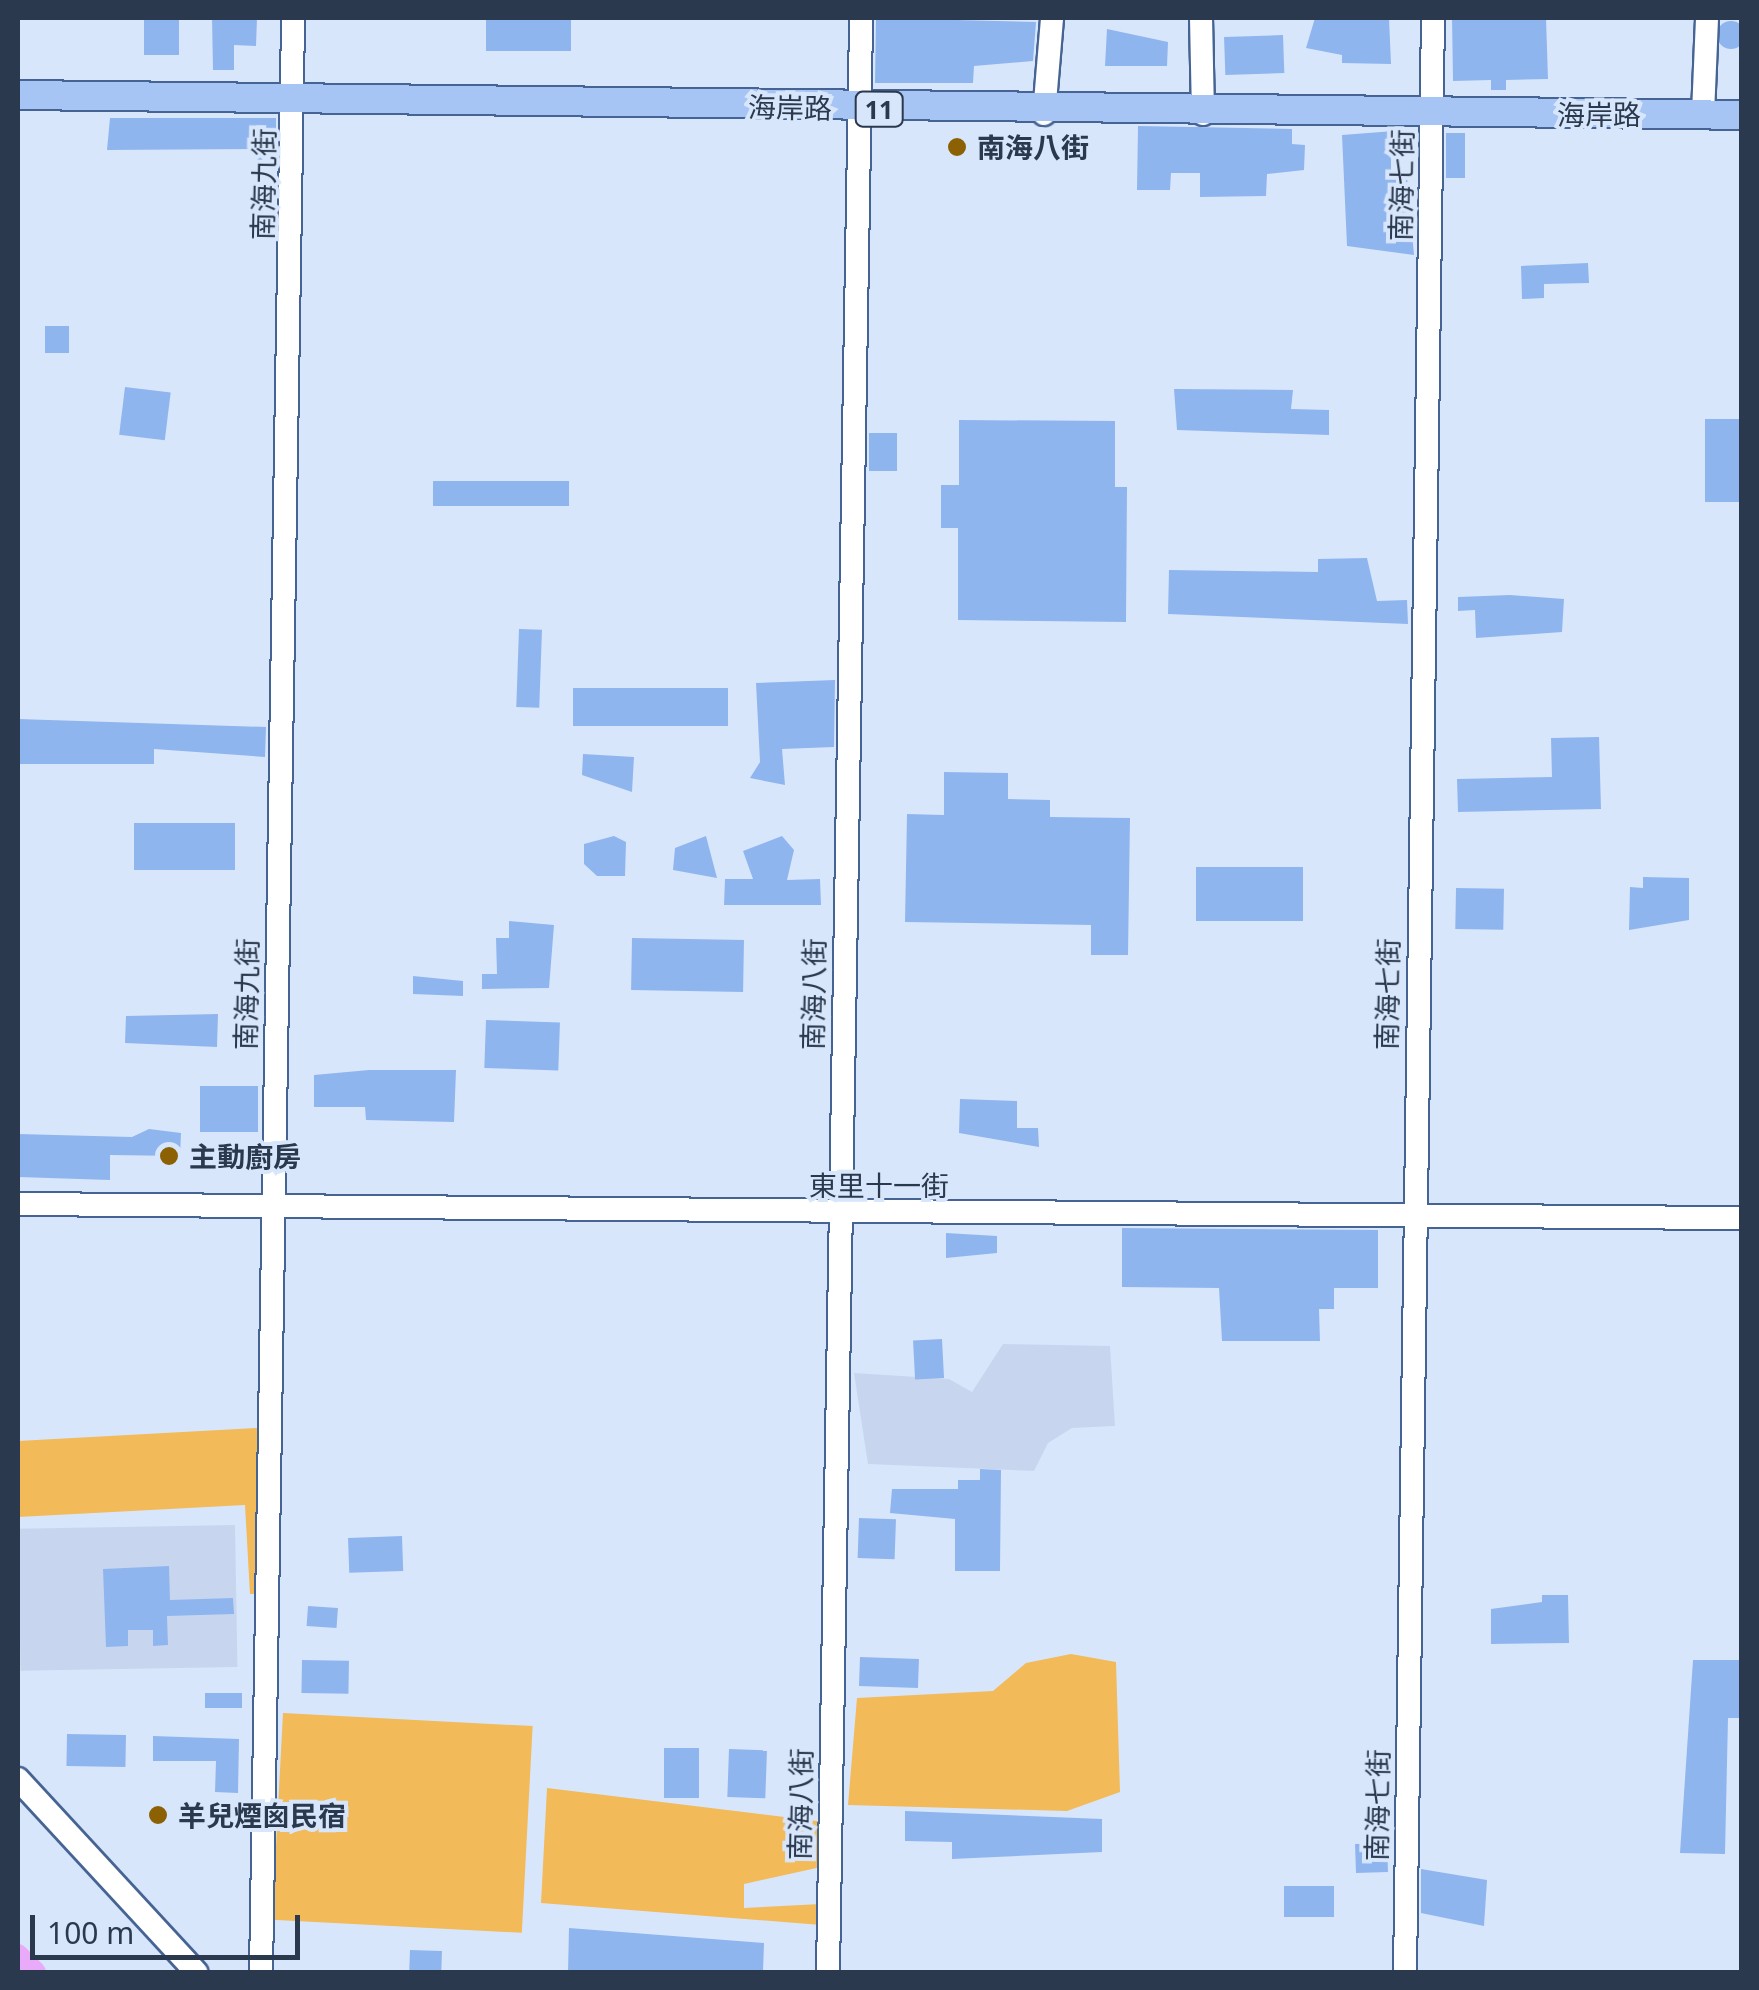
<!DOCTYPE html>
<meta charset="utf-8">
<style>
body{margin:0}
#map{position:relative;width:1759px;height:1990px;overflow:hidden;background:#d8e6fc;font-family:"Noto Sans","Noto Sans TC",sans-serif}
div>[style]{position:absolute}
.built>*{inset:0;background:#c7d6ee;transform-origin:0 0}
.green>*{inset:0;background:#f2ba58;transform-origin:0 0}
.canal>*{height:20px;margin:-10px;padding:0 10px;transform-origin:10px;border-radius:10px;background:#e8aaf9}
.building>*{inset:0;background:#8fb5ef;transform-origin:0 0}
.round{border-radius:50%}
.roads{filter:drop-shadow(2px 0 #466493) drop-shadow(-2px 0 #466493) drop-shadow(0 2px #466493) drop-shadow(0 -2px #466493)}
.minor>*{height:22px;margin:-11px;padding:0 11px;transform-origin:11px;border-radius:11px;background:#fff}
.major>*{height:28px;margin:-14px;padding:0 14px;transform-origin:14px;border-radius:14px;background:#a6c4f4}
.dots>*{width:28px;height:28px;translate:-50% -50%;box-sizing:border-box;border:5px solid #d8e6fc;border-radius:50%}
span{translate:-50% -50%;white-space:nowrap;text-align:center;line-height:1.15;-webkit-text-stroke:8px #d8e6fc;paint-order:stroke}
.shield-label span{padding:2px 8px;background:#d8e6fc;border:2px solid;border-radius:8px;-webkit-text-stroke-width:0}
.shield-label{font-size:25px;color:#2b394e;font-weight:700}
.street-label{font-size:28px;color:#2b394e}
.poi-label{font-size:28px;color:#2b394e;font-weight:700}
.left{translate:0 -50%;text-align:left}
.frame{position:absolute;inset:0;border:20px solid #2b394e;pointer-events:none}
.scale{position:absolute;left:30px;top:1915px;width:270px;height:45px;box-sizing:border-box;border:5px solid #2b394e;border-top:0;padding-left:12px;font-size:30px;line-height:35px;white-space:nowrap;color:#2b394e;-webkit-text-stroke:8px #d8e6fc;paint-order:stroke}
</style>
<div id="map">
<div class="built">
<div style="clip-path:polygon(1003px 1344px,1110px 1346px,1115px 1426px,1072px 1428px,1048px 1443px,1034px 1471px,868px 1464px,854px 1373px,949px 1379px,972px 1392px)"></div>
<div style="left:235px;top:1525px;width:142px;height:217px;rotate:89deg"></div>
</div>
<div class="green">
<div style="clip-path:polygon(257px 1428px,266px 1593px,250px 1594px,245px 1505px,18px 1517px,18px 1441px)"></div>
<div style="clip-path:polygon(1071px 1654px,1116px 1662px,1120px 1792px,1067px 1811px,848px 1805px,857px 1698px,993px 1691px,1026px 1663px)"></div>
<div style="left:283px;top:1713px;width:250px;height:207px;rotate:3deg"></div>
<div style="clip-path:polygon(547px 1788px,825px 1822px,821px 1867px,744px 1884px,744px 1908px,821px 1904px,821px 1925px,541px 1903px)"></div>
</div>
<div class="canal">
<div style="left:18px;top:1954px;width:25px;rotate:45deg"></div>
</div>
<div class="building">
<div style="left:144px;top:18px;width:35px;height:37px"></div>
<div style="clip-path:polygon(212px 18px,257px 18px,256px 46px,234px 45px,234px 70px,213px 70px)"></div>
<div style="left:486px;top:18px;width:85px;height:33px"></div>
<div style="clip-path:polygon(876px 18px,1036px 22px,1033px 61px,974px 66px,973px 83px,875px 83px)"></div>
<div style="clip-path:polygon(1315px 18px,1389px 18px,1391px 64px,1342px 63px,1342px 55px,1306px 48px)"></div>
<div style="clip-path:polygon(1452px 18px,1546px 18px,1548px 79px,1506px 80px,1506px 90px,1491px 90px,1491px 80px,1453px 81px)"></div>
<div class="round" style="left:1717px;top:21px;width:28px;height:28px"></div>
<div style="clip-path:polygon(1107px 29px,1168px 42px,1167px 66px,1105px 66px)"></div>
<div style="left:1283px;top:35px;width:38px;height:59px;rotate:88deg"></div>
<div style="clip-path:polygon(110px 118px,276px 118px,276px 163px,257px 162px,258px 149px,107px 150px)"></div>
<div style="clip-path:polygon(1138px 126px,1292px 129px,1292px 144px,1305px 145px,1304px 170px,1267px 174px,1266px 196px,1200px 197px,1200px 173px,1171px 173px,1170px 190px,1137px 190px)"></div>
<div style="clip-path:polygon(1407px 130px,1407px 147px,1391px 147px,1391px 177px,1407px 177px,1414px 255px,1347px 246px,1342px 135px)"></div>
<div style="left:1446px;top:133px;width:19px;height:45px"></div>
<div style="clip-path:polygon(1588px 263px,1589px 283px,1544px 284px,1544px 298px,1522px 299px,1521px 266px)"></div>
<div style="left:45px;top:326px;width:24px;height:27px"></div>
<div style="left:125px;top:387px;width:46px;height:48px;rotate:7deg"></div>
<div style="clip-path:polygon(1174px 389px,1293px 390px,1291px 409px,1329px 410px,1329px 435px,1177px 430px)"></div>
<div style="left:1705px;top:419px;width:37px;height:83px"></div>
<div style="clip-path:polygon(959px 420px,1115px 421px,1115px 487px,1127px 487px,1126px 622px,958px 620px,958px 528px,941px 528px,941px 485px,959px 485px)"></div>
<div style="left:869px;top:433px;width:28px;height:38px"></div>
<div style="left:433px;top:481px;width:136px;height:25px"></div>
<div style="clip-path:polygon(1367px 558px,1377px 601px,1407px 600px,1408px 624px,1168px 614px,1169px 570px,1318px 572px,1318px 559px)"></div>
<div style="clip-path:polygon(1510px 595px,1564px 599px,1562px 632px,1476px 638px,1475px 610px,1458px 611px,1458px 597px)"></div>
<div style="left:519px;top:629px;width:23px;height:78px;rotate:2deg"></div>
<div style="clip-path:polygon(835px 680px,834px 747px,782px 749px,785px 785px,750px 778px,760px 762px,756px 683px)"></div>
<div style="left:573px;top:688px;width:155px;height:38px"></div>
<div style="clip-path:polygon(18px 719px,266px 727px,265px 757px,154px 749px,154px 764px,18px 764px)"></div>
<div style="clip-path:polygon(1599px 737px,1601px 809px,1458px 812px,1457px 779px,1552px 777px,1551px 738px)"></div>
<div style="clip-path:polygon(583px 754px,634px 757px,632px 792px,582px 775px)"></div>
<div style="clip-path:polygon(944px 772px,1008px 773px,1008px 799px,1050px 800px,1050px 817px,1130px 818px,1128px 955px,1091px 955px,1091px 925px,905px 922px,907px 814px,944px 815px)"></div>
<div style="left:134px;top:823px;width:101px;height:47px"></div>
<div style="clip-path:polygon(614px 836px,626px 842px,625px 876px,597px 876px,584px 864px,584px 844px)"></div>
<div style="clip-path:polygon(706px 836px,717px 878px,673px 870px,675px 848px)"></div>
<div style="clip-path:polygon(782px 836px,794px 850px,787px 880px,820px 879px,821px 905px,724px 905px,725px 879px,753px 879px,743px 851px)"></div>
<div style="left:1196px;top:867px;width:107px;height:54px"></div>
<div style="clip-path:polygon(1643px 877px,1689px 878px,1689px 920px,1629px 930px,1630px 887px,1643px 888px)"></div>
<div style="left:1456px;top:888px;width:48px;height:41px;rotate:1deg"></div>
<div style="clip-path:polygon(509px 921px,554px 925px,549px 988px,482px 989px,482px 974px,497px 974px,496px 938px,509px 938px)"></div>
<div style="left:632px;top:938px;width:112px;height:52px;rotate:1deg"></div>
<div style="clip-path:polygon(413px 976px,463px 981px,463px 996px,413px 994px)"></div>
<div style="clip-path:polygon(218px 1014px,217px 1047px,125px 1043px,126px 1016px)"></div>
<div style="left:486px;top:1020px;width:74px;height:48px;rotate:2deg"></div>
<div style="clip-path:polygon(369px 1070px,456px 1070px,454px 1122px,366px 1120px,365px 1107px,314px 1107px,314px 1075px)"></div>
<div style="left:258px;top:1086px;width:46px;height:58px;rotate:90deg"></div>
<div style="clip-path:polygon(960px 1099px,1017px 1101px,1017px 1128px,1038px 1128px,1039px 1147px,959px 1133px)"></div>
<div style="clip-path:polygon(149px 1129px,181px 1133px,180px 1156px,110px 1155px,110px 1180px,18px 1177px,18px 1134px,132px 1137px)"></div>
<div style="clip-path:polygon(1122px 1228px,1378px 1230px,1378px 1288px,1334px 1288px,1334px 1309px,1319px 1309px,1320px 1341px,1222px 1341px,1219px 1288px,1122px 1287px)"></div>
<div style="clip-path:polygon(946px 1233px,997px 1236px,997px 1253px,946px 1258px)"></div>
<div style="left:942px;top:1339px;width:39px;height:29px;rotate:87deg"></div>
<div style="clip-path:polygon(980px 1469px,1001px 1470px,1000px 1571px,955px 1571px,955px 1519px,890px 1513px,892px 1489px,958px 1489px,958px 1480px,980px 1480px)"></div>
<div style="left:859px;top:1518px;width:37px;height:40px;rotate:2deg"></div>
<div style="left:402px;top:1536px;width:35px;height:54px;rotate:88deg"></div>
<div style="clip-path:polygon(169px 1566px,170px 1600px,233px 1598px,234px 1614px,167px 1616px,168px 1645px,153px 1646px,153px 1630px,128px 1630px,128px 1646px,106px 1647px,103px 1569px)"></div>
<div style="clip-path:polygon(1542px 1595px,1568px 1595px,1569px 1643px,1491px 1644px,1491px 1609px,1542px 1602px)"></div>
<div style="left:308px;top:1606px;width:30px;height:20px;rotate:4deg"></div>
<div style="left:860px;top:1657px;width:59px;height:29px;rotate:2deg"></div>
<div style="left:302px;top:1660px;width:47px;height:33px;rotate:1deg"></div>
<div style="clip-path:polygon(1693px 1660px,1742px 1660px,1742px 1718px,1728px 1718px,1725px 1854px,1680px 1853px)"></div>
<div style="left:205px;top:1693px;width:37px;height:15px"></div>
<div style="left:67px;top:1734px;width:59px;height:32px;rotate:1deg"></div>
<div style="clip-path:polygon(153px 1736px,239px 1739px,238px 1793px,215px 1792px,216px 1761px,153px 1761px)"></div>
<div style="left:664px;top:1748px;width:35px;height:50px"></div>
<div style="left:729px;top:1749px;width:38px;height:48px;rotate:2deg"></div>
<div style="clip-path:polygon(905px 1811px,1102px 1819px,1102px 1852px,952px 1859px,952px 1842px,905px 1841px)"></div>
<div style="left:1387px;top:1843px;width:29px;height:32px;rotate:88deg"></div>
<div style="clip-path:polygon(1421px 1869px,1487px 1880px,1484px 1926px,1421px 1913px)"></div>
<div style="left:1334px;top:1886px;width:31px;height:50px;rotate:90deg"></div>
<div style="clip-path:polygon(569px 1928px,764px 1943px,763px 1972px,568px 1972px)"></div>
<div style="left:410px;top:1950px;width:32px;height:22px;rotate:2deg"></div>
</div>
<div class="roads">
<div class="minor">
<div style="left:1201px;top:18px;width:96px;rotate:88.8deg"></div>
<div style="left:1044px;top:114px;width:96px;rotate:-85.2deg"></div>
<div style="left:1703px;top:114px;width:96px;rotate:-87.6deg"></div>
<div style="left:18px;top:1204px;width:1724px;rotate:0.47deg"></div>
<div style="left:18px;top:1779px;width:263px;rotate:47.3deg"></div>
<div style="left:261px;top:1972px;width:1954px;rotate:-89.06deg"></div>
<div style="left:828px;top:1972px;width:1954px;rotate:-89.03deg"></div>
<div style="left:1405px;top:1972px;width:1954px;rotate:-89.18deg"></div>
</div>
<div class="major">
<div style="left:18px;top:95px;width:1724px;rotate:0.66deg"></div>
</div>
</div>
<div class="dots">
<div style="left:957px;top:147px;background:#8b6103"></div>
<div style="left:169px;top:1156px;background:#8b6103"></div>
<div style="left:158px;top:1815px;background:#8b6103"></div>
</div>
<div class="shield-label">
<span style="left:879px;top:109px">11</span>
</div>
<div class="street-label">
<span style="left:790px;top:107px;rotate:1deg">海岸路</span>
<span style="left:1599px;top:114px">海岸路</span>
<span style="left:263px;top:184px;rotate:-89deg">南海九街</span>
<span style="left:1401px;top:185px;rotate:-89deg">南海七街</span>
<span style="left:246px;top:994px;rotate:-89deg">南海九街</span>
<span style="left:813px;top:994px;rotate:-89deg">南海八街</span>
<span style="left:1387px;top:994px;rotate:-89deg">南海七街</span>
<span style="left:879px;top:1185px">東里十一街</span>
<span style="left:800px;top:1804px;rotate:-89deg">南海八街</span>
<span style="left:1377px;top:1805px;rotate:-89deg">南海七街</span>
</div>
<div class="poi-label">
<span class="left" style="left:977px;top:147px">南海八街</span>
<span class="left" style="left:189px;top:1156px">主動廚房</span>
<span class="left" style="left:178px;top:1815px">羊兒煙囪民宿</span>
</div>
<div class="frame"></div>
<div class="scale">100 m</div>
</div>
